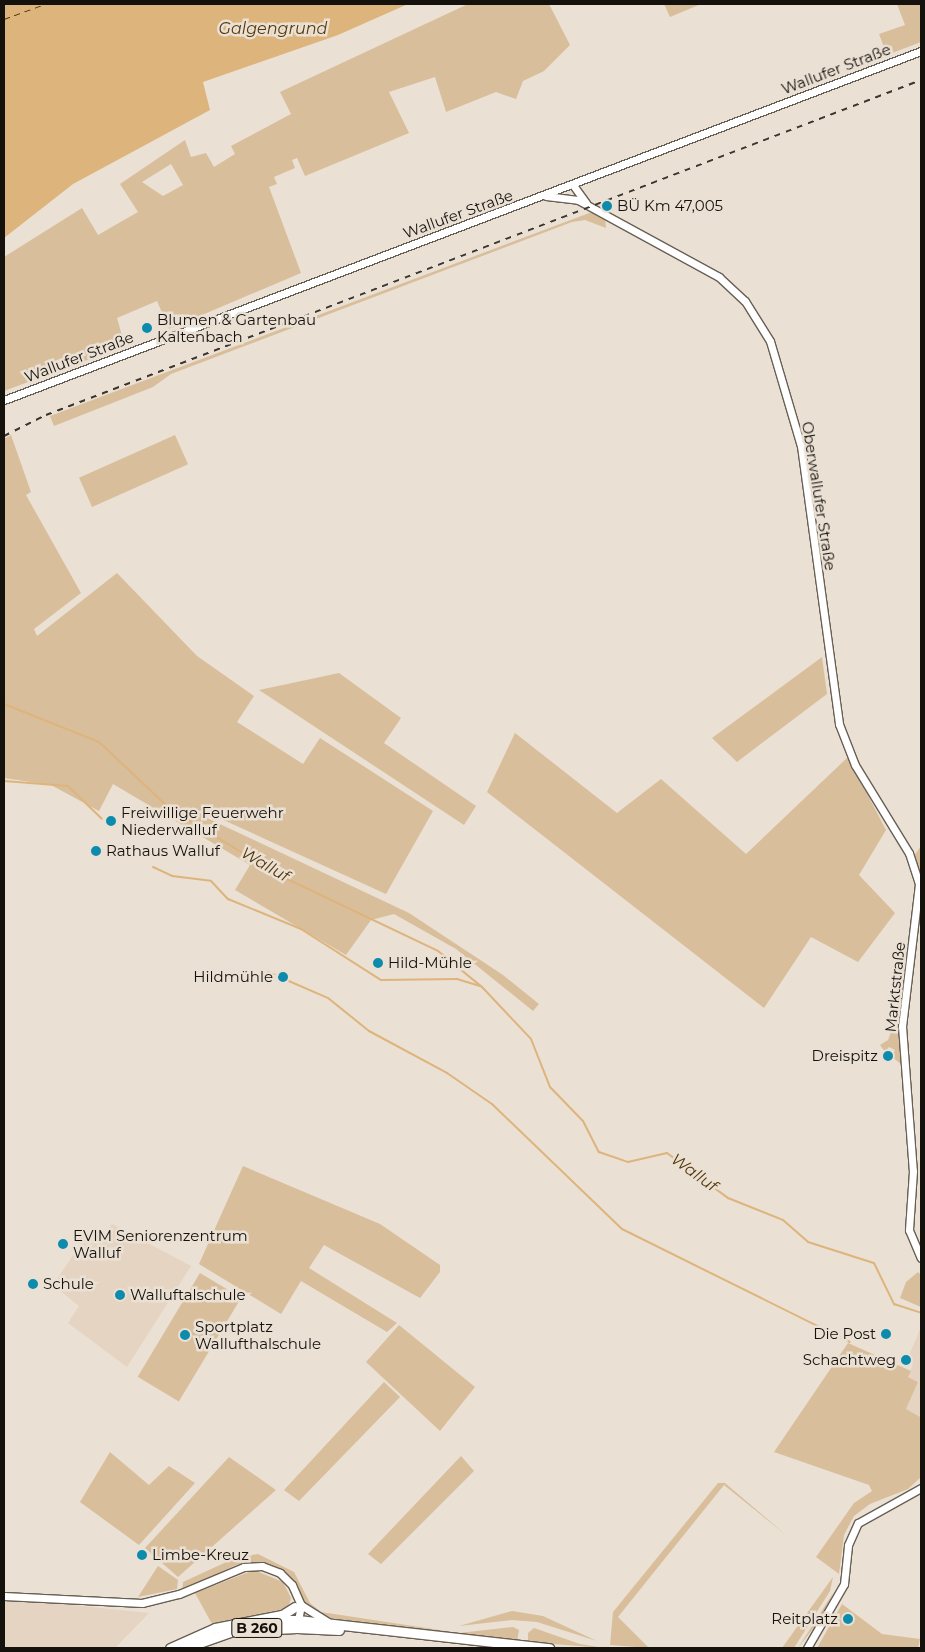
<!DOCTYPE html>
<meta charset="utf-8">
<style>
body{margin:0}
#map{position:relative;width:925px;height:1652px;overflow:hidden;background:#eae0d3;font-family:Montserrat,sans-serif}
div>[style]{position:absolute}
.built>*{inset:0;background:#e4d4c1}
.green>*{inset:0;background:#d9be9c;transform-origin:0 0}
.water>*{inset:0;background:#deb47d}
.stream>*{height:2px;margin:-1px;padding:0 1px;transform-origin:1px;border-radius:1px;background:#deb47d}
.ferry>*{height:1px;margin-top:-0.5px;transform-origin:0;background:repeating-linear-gradient(90deg,#54370b 0 6px,transparent 0 11px)}
.roads{filter:drop-shadow(1px 0 #685f54) drop-shadow(-1px 0 #685f54) drop-shadow(0 1px #685f54) drop-shadow(0 -1px #685f54)}
.tertiary>*{height:7px;margin:-3.5px;padding:0 3.5px;transform-origin:3.5px;border-radius:3.5px;background:#fff}
.primary>*{height:9px;margin:-4.5px;padding:0 4.5px;transform-origin:4.5px;border-radius:4.5px;background:#fff}
.trunk>*{height:9px;margin:-4.5px;padding:0 4.5px;transform-origin:4.5px;border-radius:4.5px;background:#fff}
.rail>*{height:2px;margin-top:-1px;transform-origin:0;background:repeating-linear-gradient(90deg,#3a352f 0 6px,transparent 0 12px)}
.dots>*{width:14px;height:14px;translate:-50% -50%;box-sizing:border-box;border:2px solid #eae0d3;border-radius:50%}
span{translate:-50% -50%;white-space:nowrap;text-align:center;line-height:1.15;-webkit-text-stroke:5px #eae0d3;paint-order:stroke}
.shield-label span{padding:1px 4px;background:#eae0d3;border:1px solid;border-radius:4px;-webkit-text-stroke-width:0}
.shield-label{font-size:14px;color:#15110d;font-weight:700}
.street-label{font-size:15px;color:#15110d}
.poi-label{font-size:15px;color:#15110d}
.left{translate:0 -50%;text-align:left}
.right{translate:-100% -50%;text-align:right}
.water-label{font-size:16px;color:#54370b;font-style:italic}
.frame{position:absolute;inset:0;border:5px solid #15110d;pointer-events:none}
</style>
<div id="map">
<div class="built">
<div style="clip-path:polygon(112px 1224px,191px 1266px,127px 1367px,68px 1323px,79px 1306px,53px 1285px,88px 1233px,101px 1240px)"></div>
<div style="clip-path:polygon(921px 1327px,921px 1418px,906px 1409px,918px 1382px,908px 1377px,913px 1364px,907px 1360px)"></div>
<div style="clip-path:polygon(4px 1598px,149px 1613px,115px 1648px,4px 1648px)"></div>
</div>
<div class="green">
<div style="clip-path:polygon(evenodd,468px 4px,549px 4px,570px 45px,544px 71px,523px 81px,516px 99px,496px 92px,446px 112px,435px 77px,389px 92px,409px 133px,305px 176px,297px 158px,292px 160px,295px 168px,274px 177px,277px 184px,269px 187px,301px 273px,169px 329px,157px 301px,117px 318px,125px 346px,4px 391px,4px 257px,82px 208px,98px 235px,138px 212px,120px 184px,185px 140px,191px 157px,206px 153px,214px 167px,235px 154px,231px 146px,291px 114px,280px 92px,468px 4px,171px 164px,183px 185px,163px 196px,142px 182px,171px 164px)"></div>
<div style="clip-path:polygon(664px 4px,701px 4px,670px 17px)"></div>
<div style="clip-path:polygon(897px 4px,921px 4px,921px 42px,887px 55px,879px 34px,905px 25px)"></div>
<div style="clip-path:polygon(592px 212px,605px 219px,606px 228px,585px 220px,572px 222px,171px 374px,153px 387px,54px 426px,50px 416px)"></div>
<div style="clip-path:polygon(11px 435px,31px 492px,26px 495px,81px 593px,34px 629px,37px 636px,117px 573px,197px 656px,254px 696px,237px 722px,303px 764px,320px 738px,433px 811px,386px 894px,208px 813px,205px 817px,409px 913px,503px 975px,539px 1004px,533px 1011px,456px 949px,394px 914px,371px 920px,346px 955px,235px 890px,250px 865px,113px 784px,99px 811px,51px 785px,4px 778px,4px 439px)"></div>
<div style="left:175px;top:435px;width:32px;height:105px;rotate:66deg"></div>
<div style="clip-path:polygon(822px 657px,827px 694px,737px 762px,712px 738px)"></div>
<div style="clip-path:polygon(339px 673px,401px 718px,384px 743px,476px 806px,464px 825px,259px 690px)"></div>
<div style="clip-path:polygon(515px 733px,617px 813px,661px 779px,746px 854px,848px 757px,886px 830px,859px 875px,895px 913px,858px 962px,811px 937px,764px 1008px,487px 792px)"></div>
<div style="clip-path:polygon(921px 846px,921px 876px,914px 856px)"></div>
<div style="clip-path:polygon(895px 1021px,899px 1023px,901px 1064px,892px 1057px,895px 1050px,889px 1047px,885px 1052px,880px 1045px,888px 1040px)"></div>
<div style="clip-path:polygon(243px 1166px,380px 1224px,440px 1265px,440px 1272px,420px 1298px,324px 1245px,309px 1268px,397px 1323px,387px 1332px,301px 1281px,281px 1314px,199px 1264px)"></div>
<div style="clip-path:polygon(918px 1272px,921px 1275px,921px 1307px,900px 1298px,906px 1282px)"></div>
<div style="left:200px;top:1273px;width:48px;height:121px;rotate:31deg"></div>
<div style="clip-path:polygon(399px 1325px,475px 1387px,440px 1431px,366px 1362px)"></div>
<div style="clip-path:polygon(848px 1343px,911px 1371px,908px 1377px,918px 1382px,906px 1409px,920px 1417px,921px 1477px,908px 1489px,870px 1504px,854px 1516px,844px 1535px,839px 1574px,816px 1557px,854px 1503px,872px 1491px,869px 1485px,774px 1452px)"></div>
<div style="clip-path:polygon(384px 1382px,400px 1397px,299px 1501px,284px 1490px)"></div>
<div style="clip-path:polygon(110px 1452px,149px 1485px,169px 1466px,195px 1483px,139px 1545px,80px 1502px)"></div>
<div style="clip-path:polygon(461px 1456px,474px 1471px,381px 1564px,368px 1554px)"></div>
<div style="clip-path:polygon(229px 1457px,276px 1490px,178px 1577px,145px 1548px)"></div>
<div style="clip-path:polygon(718px 1483px,725px 1483px,786px 1535px,724px 1485px,618px 1617px,649px 1648px,610px 1645px,613px 1612px)"></div>
<div style="clip-path:polygon(258px 1554px,294px 1572px,310px 1603px,321px 1612px,459px 1633px,513px 1627px,519px 1630px,517px 1641px,379px 1627px,321px 1616px,310px 1609px,282px 1571px,256px 1562px,236px 1565px,182px 1591px,183px 1582px,235px 1558px)"></div>
<div style="clip-path:polygon(158px 1566px,178px 1580px,177px 1589px,138px 1597px)"></div>
<div style="clip-path:polygon(254px 1570px,283px 1582px,291px 1598px,288px 1608px,212px 1624px,195px 1593px)"></div>
<div style="clip-path:polygon(833px 1577px,830px 1591px,794px 1648px,782px 1648px)"></div>
<div style="clip-path:polygon(833px 1593px,822px 1617px,798px 1648px)"></div>
<div style="clip-path:polygon(842px 1604px,882px 1634px,920px 1639px,918px 1648px,817px 1648px)"></div>
<div style="clip-path:polygon(512px 1611px,543px 1616px,597px 1641px,537px 1622px,512px 1620px,459px 1626px)"></div>
<div style="clip-path:polygon(534px 1628px,580px 1644px,604px 1648px,528px 1642px,528px 1633px)"></div>
</div>
<div class="water">
<div style="clip-path:polygon(4px 4px,408px 4px,338px 35px,203px 82px,210px 110px,73px 184px,4px 238px)"></div>
</div>
<div class="stream">
<div style="left:4px;top:704px;width:102px;rotate:21.8deg"></div>
<div style="left:99px;top:742px;width:93px;rotate:43.3deg"></div>
<div style="left:167px;top:806px;width:52px;rotate:32.5deg"></div>
<div style="left:211px;top:834px;width:86px;rotate:30.7deg"></div>
<div style="left:285px;top:878px;width:170px;rotate:25.5deg"></div>
<div style="left:438px;top:951px;width:57px;rotate:39.3deg"></div>
<div style="left:482px;top:987px;width:71px;rotate:46.7deg"></div>
<div style="left:531px;top:1039px;width:52px;rotate:68.4deg"></div>
<div style="left:550px;top:1087px;width:47px;rotate:45.9deg"></div>
<div style="left:583px;top:1121px;width:35px;rotate:63deg"></div>
<div style="left:599px;top:1152px;width:31px;rotate:19deg"></div>
<div style="left:628px;top:1162px;width:40px;rotate:-13deg"></div>
<div style="left:667px;top:1153px;width:76px;rotate:36.4deg"></div>
<div style="left:728px;top:1198px;width:59px;rotate:21.8deg"></div>
<div style="left:783px;top:1220px;width:33px;rotate:41deg"></div>
<div style="left:808px;top:1242px;width:69px;rotate:17.7deg"></div>
<div style="left:874px;top:1263px;width:46px;rotate:64deg"></div>
<div style="left:894px;top:1304px;width:28px;rotate:18deg"></div>
<div style="left:4px;top:781px;width:64px;rotate:4.5deg"></div>
<div style="left:68px;top:786px;width:47px;rotate:44.1deg"></div>
<div style="left:153px;top:867px;width:21px;rotate:25deg"></div>
<div style="left:172px;top:876px;width:39px;rotate:7deg"></div>
<div style="left:211px;top:881px;width:25px;rotate:47deg"></div>
<div style="left:228px;top:899px;width:79px;rotate:22.3deg"></div>
<div style="left:301px;top:929px;width:95px;rotate:32.5deg"></div>
<div style="left:381px;top:980px;width:76px;rotate:-0.8deg"></div>
<div style="left:457px;top:979px;width:24px;rotate:17deg"></div>
<div style="left:268px;top:972px;width:65px;rotate:23.4deg"></div>
<div style="left:328px;top:998px;width:53px;rotate:38.8deg"></div>
<div style="left:369px;top:1031px;width:89px;rotate:28.3deg"></div>
<div style="left:447px;top:1073px;width:55px;rotate:34.6deg"></div>
<div style="left:492px;top:1104px;width:180px;rotate:43.9deg"></div>
<div style="left:622px;top:1229px;width:254px;rotate:26.4deg"></div>
</div>
<div class="ferry">
<div style="left:4px;top:19px;width:44px;rotate:-20.1deg"></div>
</div>
<div class="roads">
<div class="tertiary">
<div style="left:573px;top:185px;width:22px;rotate:54deg"></div>
<div style="left:546px;top:196px;width:32px;rotate:7deg"></div>
<div style="left:578px;top:200px;width:161px;rotate:28.6deg"></div>
<div style="left:719px;top:277px;width:35px;rotate:43deg"></div>
<div style="left:745px;top:301px;width:47px;rotate:58deg"></div>
<div style="left:770px;top:341px;width:109px;rotate:73.6deg"></div>
<div style="left:801px;top:446px;width:281px;rotate:82.2deg"></div>
<div style="left:839px;top:724px;width:44px;rotate:68.7deg"></div>
<div style="left:855px;top:765px;width:103px;rotate:58.5deg"></div>
<div style="left:909px;top:853px;width:33px;rotate:72deg"></div>
<div style="left:919px;top:884px;width:143px;rotate:96.8deg"></div>
<div style="left:902px;top:1026px;width:145px;rotate:85.7deg"></div>
<div style="left:913px;top:1171px;width:59px;rotate:93.9deg"></div>
<div style="left:909px;top:1230px;width:30px;rotate:67deg"></div>
<div style="left:4px;top:400px;width:981px;rotate:-20.84deg"></div>
<div style="left:4px;top:1596px;width:138px;rotate:2.9deg"></div>
<div style="left:142px;top:1603px;width:38px;rotate:-14deg"></div>
<div style="left:179px;top:1594px;width:70px;rotate:-22.6deg"></div>
<div style="left:244px;top:1567px;width:18px;rotate:-3deg"></div>
<div style="left:262px;top:1566px;width:19px;rotate:21deg"></div>
<div style="left:280px;top:1573px;width:17px;rotate:45deg"></div>
<div style="left:292px;top:1585px;width:22px;rotate:66deg"></div>
<div style="left:301px;top:1605px;width:15px;rotate:101deg"></div>
<div style="left:301px;top:1605px;width:31px;rotate:32deg"></div>
<div style="left:807px;top:1648px;width:74px;rotate:-60deg"></div>
<div style="left:844px;top:1584px;width:39px;rotate:-84deg"></div>
<div style="left:848px;top:1545px;width:24px;rotate:-66deg"></div>
<div style="left:858px;top:1523px;width:72px;rotate:-29.1deg"></div>
</div>
<div class="primary">
<div style="left:297px;top:1627px;width:7px;rotate:-82deg"></div>
<div style="left:298px;top:1620px;width:253px;rotate:6.4deg"></div>
<div style="left:297px;top:1628px;width:42px;rotate:2.7deg"></div>
</div>
<div class="trunk">
<div style="left:277px;top:1620px;width:21px"></div>
<div style="left:170px;top:1648px;width:49px;rotate:-24deg"></div>
<div style="left:215px;top:1628px;width:68px;rotate:-11deg"></div>
<div style="left:282px;top:1615px;width:15px;rotate:-32deg"></div>
<div style="left:185px;top:1648px;width:51px;rotate:-19.5deg"></div>
<div style="left:233px;top:1631px;width:64px;rotate:-2.7deg"></div>
</div>
</div>
<div class="rail">
<div style="left:4px;top:436px;width:47px;rotate:-26.6deg"></div>
<div style="left:46px;top:415px;width:937px;rotate:-20.95deg"></div>
</div>
<div class="dots">
<div style="left:607px;top:206px;background:#0d8bad"></div>
<div style="left:147px;top:328px;background:#0d8bad"></div>
<div style="left:111px;top:821px;background:#0d8bad"></div>
<div style="left:96px;top:851px;background:#0d8bad"></div>
<div style="left:378px;top:963px;background:#0d8bad"></div>
<div style="left:283px;top:977px;background:#0d8bad"></div>
<div style="left:888px;top:1056px;background:#0d8bad"></div>
<div style="left:63px;top:1244px;background:#0d8bad"></div>
<div style="left:33px;top:1284px;background:#0d8bad"></div>
<div style="left:120px;top:1295px;background:#0d8bad"></div>
<div style="left:886px;top:1334px;background:#0d8bad"></div>
<div style="left:185px;top:1335px;background:#0d8bad"></div>
<div style="left:906px;top:1360px;background:#0d8bad"></div>
<div style="left:142px;top:1555px;background:#0d8bad"></div>
<div style="left:848px;top:1619px;background:#0d8bad"></div>
</div>
<div class="shield-label">
<span style="left:257px;top:1628px">B 260</span>
</div>
<div class="street-label">
<span style="left:836px;top:69px;rotate:-21deg">Wallufer Straße</span>
<span style="left:458px;top:214px;rotate:-20deg">Wallufer Straße</span>
<span style="left:79px;top:357px;rotate:-21deg">Wallufer Straße</span>
<span style="left:819px;top:496px;rotate:81deg">Oberwallufer Straße</span>
<span style="left:895px;top:987px;rotate:-84deg">Marktstraße</span>
</div>
<div class="poi-label">
<span class="left" style="left:617px;top:206px">BÜ Km 47,005</span>
<span class="left" style="left:157px;top:328px">Blumen &amp; Gartenbau<br>Kaltenbach</span>
<span class="left" style="left:121px;top:821px">Freiwillige Feuerwehr<br>Niederwalluf</span>
<span class="left" style="left:106px;top:851px">Rathaus Walluf</span>
<span class="left" style="left:388px;top:963px">Hild-Mühle</span>
<span class="right" style="left:273px;top:977px">Hildmühle</span>
<span class="right" style="left:878px;top:1056px">Dreispitz</span>
<span class="left" style="left:73px;top:1244px">EVIM Seniorenzentrum<br>Walluf</span>
<span class="left" style="left:43px;top:1284px">Schule</span>
<span class="left" style="left:130px;top:1295px">Walluftalschule</span>
<span class="left" style="left:195px;top:1335px">Sportplatz<br>Wallufthalschule</span>
<span class="right" style="left:876px;top:1334px">Die Post</span>
<span class="right" style="left:896px;top:1360px">Schachtweg</span>
<span class="left" style="left:152px;top:1555px">Limbe-Kreuz</span>
<span class="right" style="left:838px;top:1619px">Reitplatz</span>
</div>
<div class="water-label">
<span style="left:273px;top:29px">Galgengrund</span>
<span style="left:265px;top:865px;rotate:30deg">Walluf</span>
<span style="left:694px;top:1173px;rotate:36deg">Walluf</span>
</div>
<div class="frame"></div>
</div>
